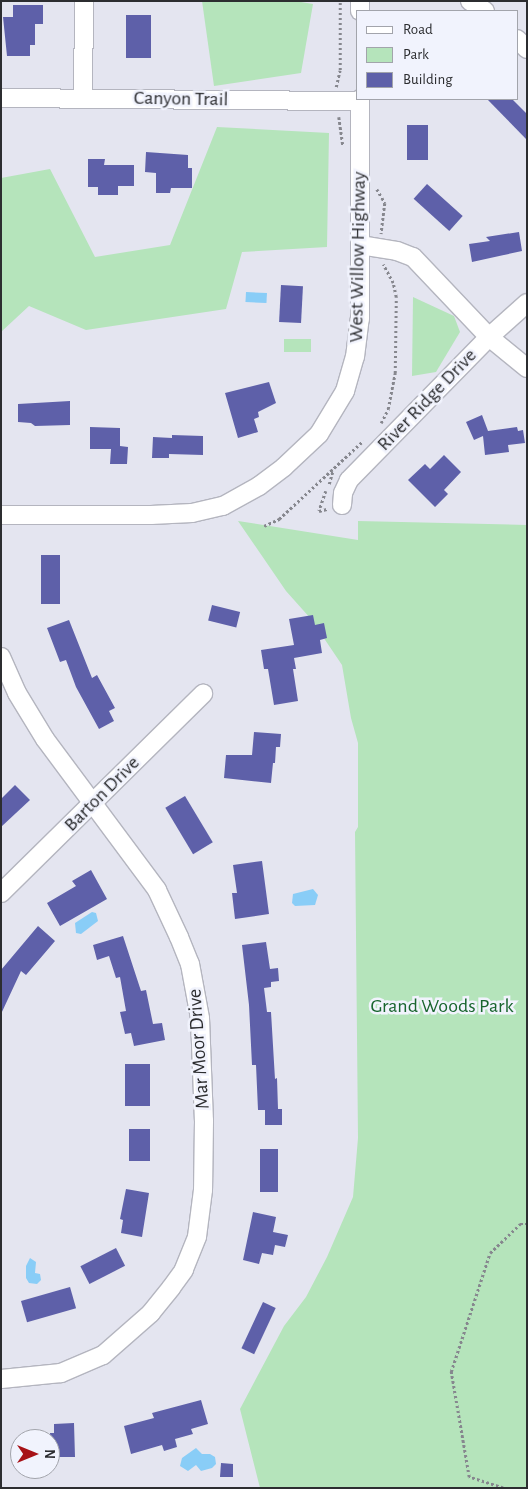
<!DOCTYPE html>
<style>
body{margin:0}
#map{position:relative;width:528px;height:1489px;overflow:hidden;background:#e4e5f0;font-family:"Alegreya Sans",sans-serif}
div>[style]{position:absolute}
.green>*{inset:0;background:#b5e4bb;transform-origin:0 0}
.water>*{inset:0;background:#89cdf7;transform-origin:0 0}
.building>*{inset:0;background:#5e60a9;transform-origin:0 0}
.path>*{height:2.5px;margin-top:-1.25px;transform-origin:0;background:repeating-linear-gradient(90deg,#86878e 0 2.5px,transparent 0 5px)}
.roads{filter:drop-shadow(1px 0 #b4b5bf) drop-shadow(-1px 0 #b4b5bf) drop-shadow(0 1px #b4b5bf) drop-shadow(0 -1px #b4b5bf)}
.minor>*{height:18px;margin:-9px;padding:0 9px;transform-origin:9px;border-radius:9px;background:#fff}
span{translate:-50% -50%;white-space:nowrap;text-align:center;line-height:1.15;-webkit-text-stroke:5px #f1f3fd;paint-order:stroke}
.street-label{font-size:20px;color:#2c2d30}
.park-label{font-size:20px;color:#18652e}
.frame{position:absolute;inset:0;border:2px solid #2c2d30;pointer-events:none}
.legend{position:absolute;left:356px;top:10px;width:162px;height:90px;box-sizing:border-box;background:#f1f3fd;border:1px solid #a2a4ab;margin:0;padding:6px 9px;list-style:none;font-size:15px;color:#2c2d30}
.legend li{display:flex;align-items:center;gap:10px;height:25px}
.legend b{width:25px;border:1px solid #a2a4ab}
.north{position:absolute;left:10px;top:1429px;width:50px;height:50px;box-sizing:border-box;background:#f1f3fd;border:1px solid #a2a4ab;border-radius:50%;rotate:90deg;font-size:14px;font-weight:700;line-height:20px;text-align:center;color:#2c2d30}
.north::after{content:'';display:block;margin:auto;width:18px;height:22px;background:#a71217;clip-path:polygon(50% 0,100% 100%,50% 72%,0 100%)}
</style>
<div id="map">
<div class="green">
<div style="clip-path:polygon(202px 1px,295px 1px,313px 4px,301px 73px,214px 86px)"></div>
<div style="clip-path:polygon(217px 127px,329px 133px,327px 247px,242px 252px,226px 309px,86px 330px,29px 306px,1px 332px,1px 178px,50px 169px,95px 257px,170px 245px)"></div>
<div style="clip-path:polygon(413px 297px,454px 316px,460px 332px,436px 372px,412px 376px)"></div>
<div style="left:311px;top:339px;width:13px;height:27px;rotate:90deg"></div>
<div style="clip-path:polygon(238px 521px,358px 540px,358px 521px,527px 525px,527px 1488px,260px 1488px,240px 1409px,284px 1326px,306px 1297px,327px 1257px,353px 1197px,358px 1138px,355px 832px,358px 827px,358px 743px,351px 718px,342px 665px,311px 619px,286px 591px)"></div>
</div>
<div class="water">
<div style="left:246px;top:292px;width:21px;height:10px;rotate:3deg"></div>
<div style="clip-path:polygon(313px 889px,318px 895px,315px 905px,295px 906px,292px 903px,293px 894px)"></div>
<div style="clip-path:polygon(92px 912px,96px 913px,98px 921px,81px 934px,76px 933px,75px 923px)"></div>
<div style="clip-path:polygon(30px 1258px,36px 1262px,35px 1273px,40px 1274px,41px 1280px,37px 1284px,29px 1283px,26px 1278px,26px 1266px)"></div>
<div style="clip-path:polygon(196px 1448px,202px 1454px,210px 1454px,215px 1457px,216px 1464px,212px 1468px,201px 1471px,196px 1465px,188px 1471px,180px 1466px,182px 1458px)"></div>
</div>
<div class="building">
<div style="clip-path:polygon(13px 5px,43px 5px,43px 24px,35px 24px,35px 45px,30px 45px,30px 56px,7px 56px,3px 17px,13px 17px)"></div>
<div style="left:126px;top:15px;width:25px;height:43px"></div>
<div style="clip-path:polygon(487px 99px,512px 99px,527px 114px,527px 140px)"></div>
<div style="left:407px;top:125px;width:21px;height:35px"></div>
<div style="clip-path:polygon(146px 152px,188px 155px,188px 168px,192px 168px,192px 188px,171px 188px,170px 193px,156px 193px,156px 173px,145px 172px)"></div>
<div style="clip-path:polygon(88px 159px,105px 159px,104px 165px,134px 165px,134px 186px,118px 186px,118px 195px,98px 195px,98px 187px,88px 187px)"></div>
<div style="left:427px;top:184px;width:48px;height:20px;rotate:42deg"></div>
<div style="clip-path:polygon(519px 232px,522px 251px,472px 262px,469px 244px,490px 241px,486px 237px)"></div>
<div style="left:281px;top:285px;width:22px;height:37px;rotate:3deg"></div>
<div style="clip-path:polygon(269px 382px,276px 403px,258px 412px,259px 417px,254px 419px,258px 432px,238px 438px,225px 393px)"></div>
<div style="clip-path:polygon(70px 401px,70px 425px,35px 426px,31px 423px,18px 422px,18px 404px)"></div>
<div style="clip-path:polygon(482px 415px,488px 431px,517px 427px,518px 431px,523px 430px,525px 443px,508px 445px,509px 452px,485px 455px,483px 436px,474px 440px,466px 422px)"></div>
<div style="clip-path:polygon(90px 427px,120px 428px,120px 446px,128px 447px,127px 464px,110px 464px,111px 449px,90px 449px)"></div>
<div style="clip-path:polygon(172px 435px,203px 436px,203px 455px,169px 454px,169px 458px,152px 458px,153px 437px,172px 438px)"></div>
<div style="clip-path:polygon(444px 455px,461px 472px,444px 490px,448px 494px,435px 507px,408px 480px,425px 464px,430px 469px)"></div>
<div style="left:41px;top:555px;width:19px;height:49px"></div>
<div style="left:212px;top:605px;width:29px;height:16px;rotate:14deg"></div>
<div style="clip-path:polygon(313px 615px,315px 625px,324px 623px,327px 638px,320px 640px,322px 653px,294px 658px,296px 669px,293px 669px,298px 701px,274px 705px,268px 669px,264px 669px,261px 650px,294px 645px,289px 619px)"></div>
<div style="clip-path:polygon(69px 620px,92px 678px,97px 675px,115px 708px,109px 711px,114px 721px,99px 729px,76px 687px,66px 660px,60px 662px,47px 628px)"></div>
<div style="clip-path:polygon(254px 732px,281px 734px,280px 747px,276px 747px,275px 763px,273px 763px,271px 783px,224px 778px,226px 755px,252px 755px)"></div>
<div style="clip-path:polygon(15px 785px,30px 800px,1px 827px,1px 799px)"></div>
<div style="left:185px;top:796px;width:54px;height:23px;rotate:59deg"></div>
<div style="clip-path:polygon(262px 861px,269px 914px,235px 919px,232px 893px,237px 893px,233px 865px)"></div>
<div style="clip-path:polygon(91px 870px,107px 899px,60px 926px,47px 903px,76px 886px,72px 881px)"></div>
<div style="clip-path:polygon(38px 926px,55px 941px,26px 975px,21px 971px,1px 1014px,1px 970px)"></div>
<div style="clip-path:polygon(123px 936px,141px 991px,146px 990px,153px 1024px,162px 1023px,165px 1040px,134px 1046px,131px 1033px,125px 1034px,120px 1012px,126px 1011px,120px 977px,116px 978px,109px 956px,97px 960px,93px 945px)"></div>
<div style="clip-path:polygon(266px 942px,270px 969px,278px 968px,279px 981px,271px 982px,271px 987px,264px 988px,267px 1012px,271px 1012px,275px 1079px,277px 1078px,278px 1109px,282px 1109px,282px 1125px,265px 1125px,265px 1110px,258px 1110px,256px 1065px,252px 1065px,249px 1005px,242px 945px)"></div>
<div style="left:125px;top:1064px;width:25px;height:42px"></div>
<div style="left:129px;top:1129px;width:21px;height:32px"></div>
<div style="left:260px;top:1149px;width:18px;height:43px"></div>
<div style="clip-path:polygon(126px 1189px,149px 1193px,142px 1237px,121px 1233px,123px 1220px,120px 1219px)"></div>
<div style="clip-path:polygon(253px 1212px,276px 1217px,273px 1232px,288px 1235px,285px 1247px,275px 1245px,273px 1255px,262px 1253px,259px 1264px,243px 1260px)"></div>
<div style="left:116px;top:1248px;width:20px;height:40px;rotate:63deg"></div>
<div style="left:70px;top:1287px;width:22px;height:51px;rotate:74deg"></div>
<div style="left:263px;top:1302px;width:14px;height:51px;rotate:25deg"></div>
<div style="clip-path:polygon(201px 1400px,208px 1424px,191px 1429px,193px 1434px,175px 1439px,177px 1447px,164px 1451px,162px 1445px,131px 1454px,124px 1426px,154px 1418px,152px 1413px)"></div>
<div style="clip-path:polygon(74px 1423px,75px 1457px,50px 1457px,50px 1433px,54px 1433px,54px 1424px)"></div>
<div style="clip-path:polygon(221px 1463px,233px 1464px,233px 1477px,220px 1477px)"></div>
</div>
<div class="path">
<div style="left:336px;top:87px;width:17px;rotate:-77deg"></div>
<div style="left:340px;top:70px;width:69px;rotate:-90deg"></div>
<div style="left:339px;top:117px;width:29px;rotate:82deg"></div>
<div style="left:377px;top:189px;width:16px;rotate:60deg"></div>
<div style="left:385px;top:203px;width:31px;rotate:97deg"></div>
<div style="left:381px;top:423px;width:16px;rotate:-63deg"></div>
<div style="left:388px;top:409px;width:37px;rotate:-79deg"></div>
<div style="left:395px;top:373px;width:76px;rotate:-89.2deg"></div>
<div style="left:396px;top:297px;width:14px;rotate:-102deg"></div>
<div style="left:393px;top:283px;width:21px;rotate:-118deg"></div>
<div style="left:329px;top:484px;width:15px;rotate:-74deg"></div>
<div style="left:326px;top:491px;width:21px;rotate:109deg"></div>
<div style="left:319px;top:511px;width:8px;rotate:-14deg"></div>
<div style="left:264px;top:526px;width:17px;rotate:-25deg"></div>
<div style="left:279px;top:519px;width:115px;rotate:-42.9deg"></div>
<div style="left:503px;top:1488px;width:36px;rotate:-162deg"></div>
<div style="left:469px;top:1477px;width:107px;rotate:-99.7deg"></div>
<div style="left:451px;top:1372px;width:125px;rotate:-71.9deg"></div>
<div style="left:490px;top:1253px;width:42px;rotate:-44deg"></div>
<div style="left:520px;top:1224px;width:7px"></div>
</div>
<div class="roads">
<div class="minor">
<div style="left:470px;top:1px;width:18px;rotate:34deg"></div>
<div style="left:360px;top:11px;width:10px;rotate:-90deg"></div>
<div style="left:517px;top:39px;width:14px;rotate:45deg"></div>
<div style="left:1px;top:98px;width:359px;rotate:0.5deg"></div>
<div style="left:83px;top:98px;width:97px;rotate:-89.4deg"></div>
<div style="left:360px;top:245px;width:37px;rotate:9deg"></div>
<div style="left:397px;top:251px;width:17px;rotate:21deg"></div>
<div style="left:413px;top:257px;width:110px;rotate:46.5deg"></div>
<div style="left:489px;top:337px;width:49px;rotate:39.2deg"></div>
<div style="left:342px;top:505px;width:12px;rotate:-85deg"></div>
<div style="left:343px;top:493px;width:14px;rotate:-65deg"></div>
<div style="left:349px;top:480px;width:200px;rotate:-45.6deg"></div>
<div style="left:489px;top:337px;width:51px;rotate:-41.8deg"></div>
<div style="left:1px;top:515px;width:150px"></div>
<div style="left:151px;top:515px;width:41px;rotate:-2.8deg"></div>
<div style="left:192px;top:513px;width:32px;rotate:-13deg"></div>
<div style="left:223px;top:506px;width:41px;rotate:-29.1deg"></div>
<div style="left:259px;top:486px;width:31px;rotate:-37deg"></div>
<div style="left:284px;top:467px;width:48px;rotate:-43.3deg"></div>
<div style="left:319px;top:434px;width:50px;rotate:-58.8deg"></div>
<div style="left:345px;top:391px;width:35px;rotate:-74deg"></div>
<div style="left:355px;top:357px;width:38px;rotate:-83deg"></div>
<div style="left:360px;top:319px;width:220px;rotate:-90deg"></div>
<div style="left:1px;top:657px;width:39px;rotate:66deg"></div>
<div style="left:17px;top:693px;width:54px;rotate:58.7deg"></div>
<div style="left:45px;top:739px;width:188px;rotate:53.4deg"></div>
<div style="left:157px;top:890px;width:52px;rotate:64.9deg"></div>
<div style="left:179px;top:937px;width:29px;rotate:68deg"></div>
<div style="left:190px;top:964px;width:55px;rotate:79.5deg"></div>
<div style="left:200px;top:1018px;width:103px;rotate:87.8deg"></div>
<div style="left:204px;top:1121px;width:69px;rotate:90.8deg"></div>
<div style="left:203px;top:1190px;width:47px;rotate:97.3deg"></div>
<div style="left:197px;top:1237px;width:35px;rotate:112deg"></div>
<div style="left:184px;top:1270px;width:22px;rotate:126deg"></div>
<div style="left:171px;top:1288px;width:32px;rotate:129deg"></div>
<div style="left:151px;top:1313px;width:64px;rotate:138.8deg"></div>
<div style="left:103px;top:1355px;width:46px;rotate:156.8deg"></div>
<div style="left:61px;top:1373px;width:60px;rotate:174.3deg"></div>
<div style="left:1px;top:893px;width:284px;rotate:-44.6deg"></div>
</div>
</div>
<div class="street-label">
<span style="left:181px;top:99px;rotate:1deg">Canyon Trail</span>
<span style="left:358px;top:257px;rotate:-89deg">West Willow Highway</span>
<span style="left:427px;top:400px;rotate:-46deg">River Ridge Drive</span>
<span style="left:102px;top:794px;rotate:-45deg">Barton Drive</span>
<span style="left:199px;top:1049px;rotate:-94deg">Mar Moor Drive</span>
</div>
<div class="park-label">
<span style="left:442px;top:1006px">Grand Woods Park</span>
</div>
<div class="frame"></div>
<ul class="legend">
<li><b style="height:6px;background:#fff"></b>Road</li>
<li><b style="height:14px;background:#b5e4bb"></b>Park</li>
<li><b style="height:14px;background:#5e60a9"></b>Building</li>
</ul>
<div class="north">N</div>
</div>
